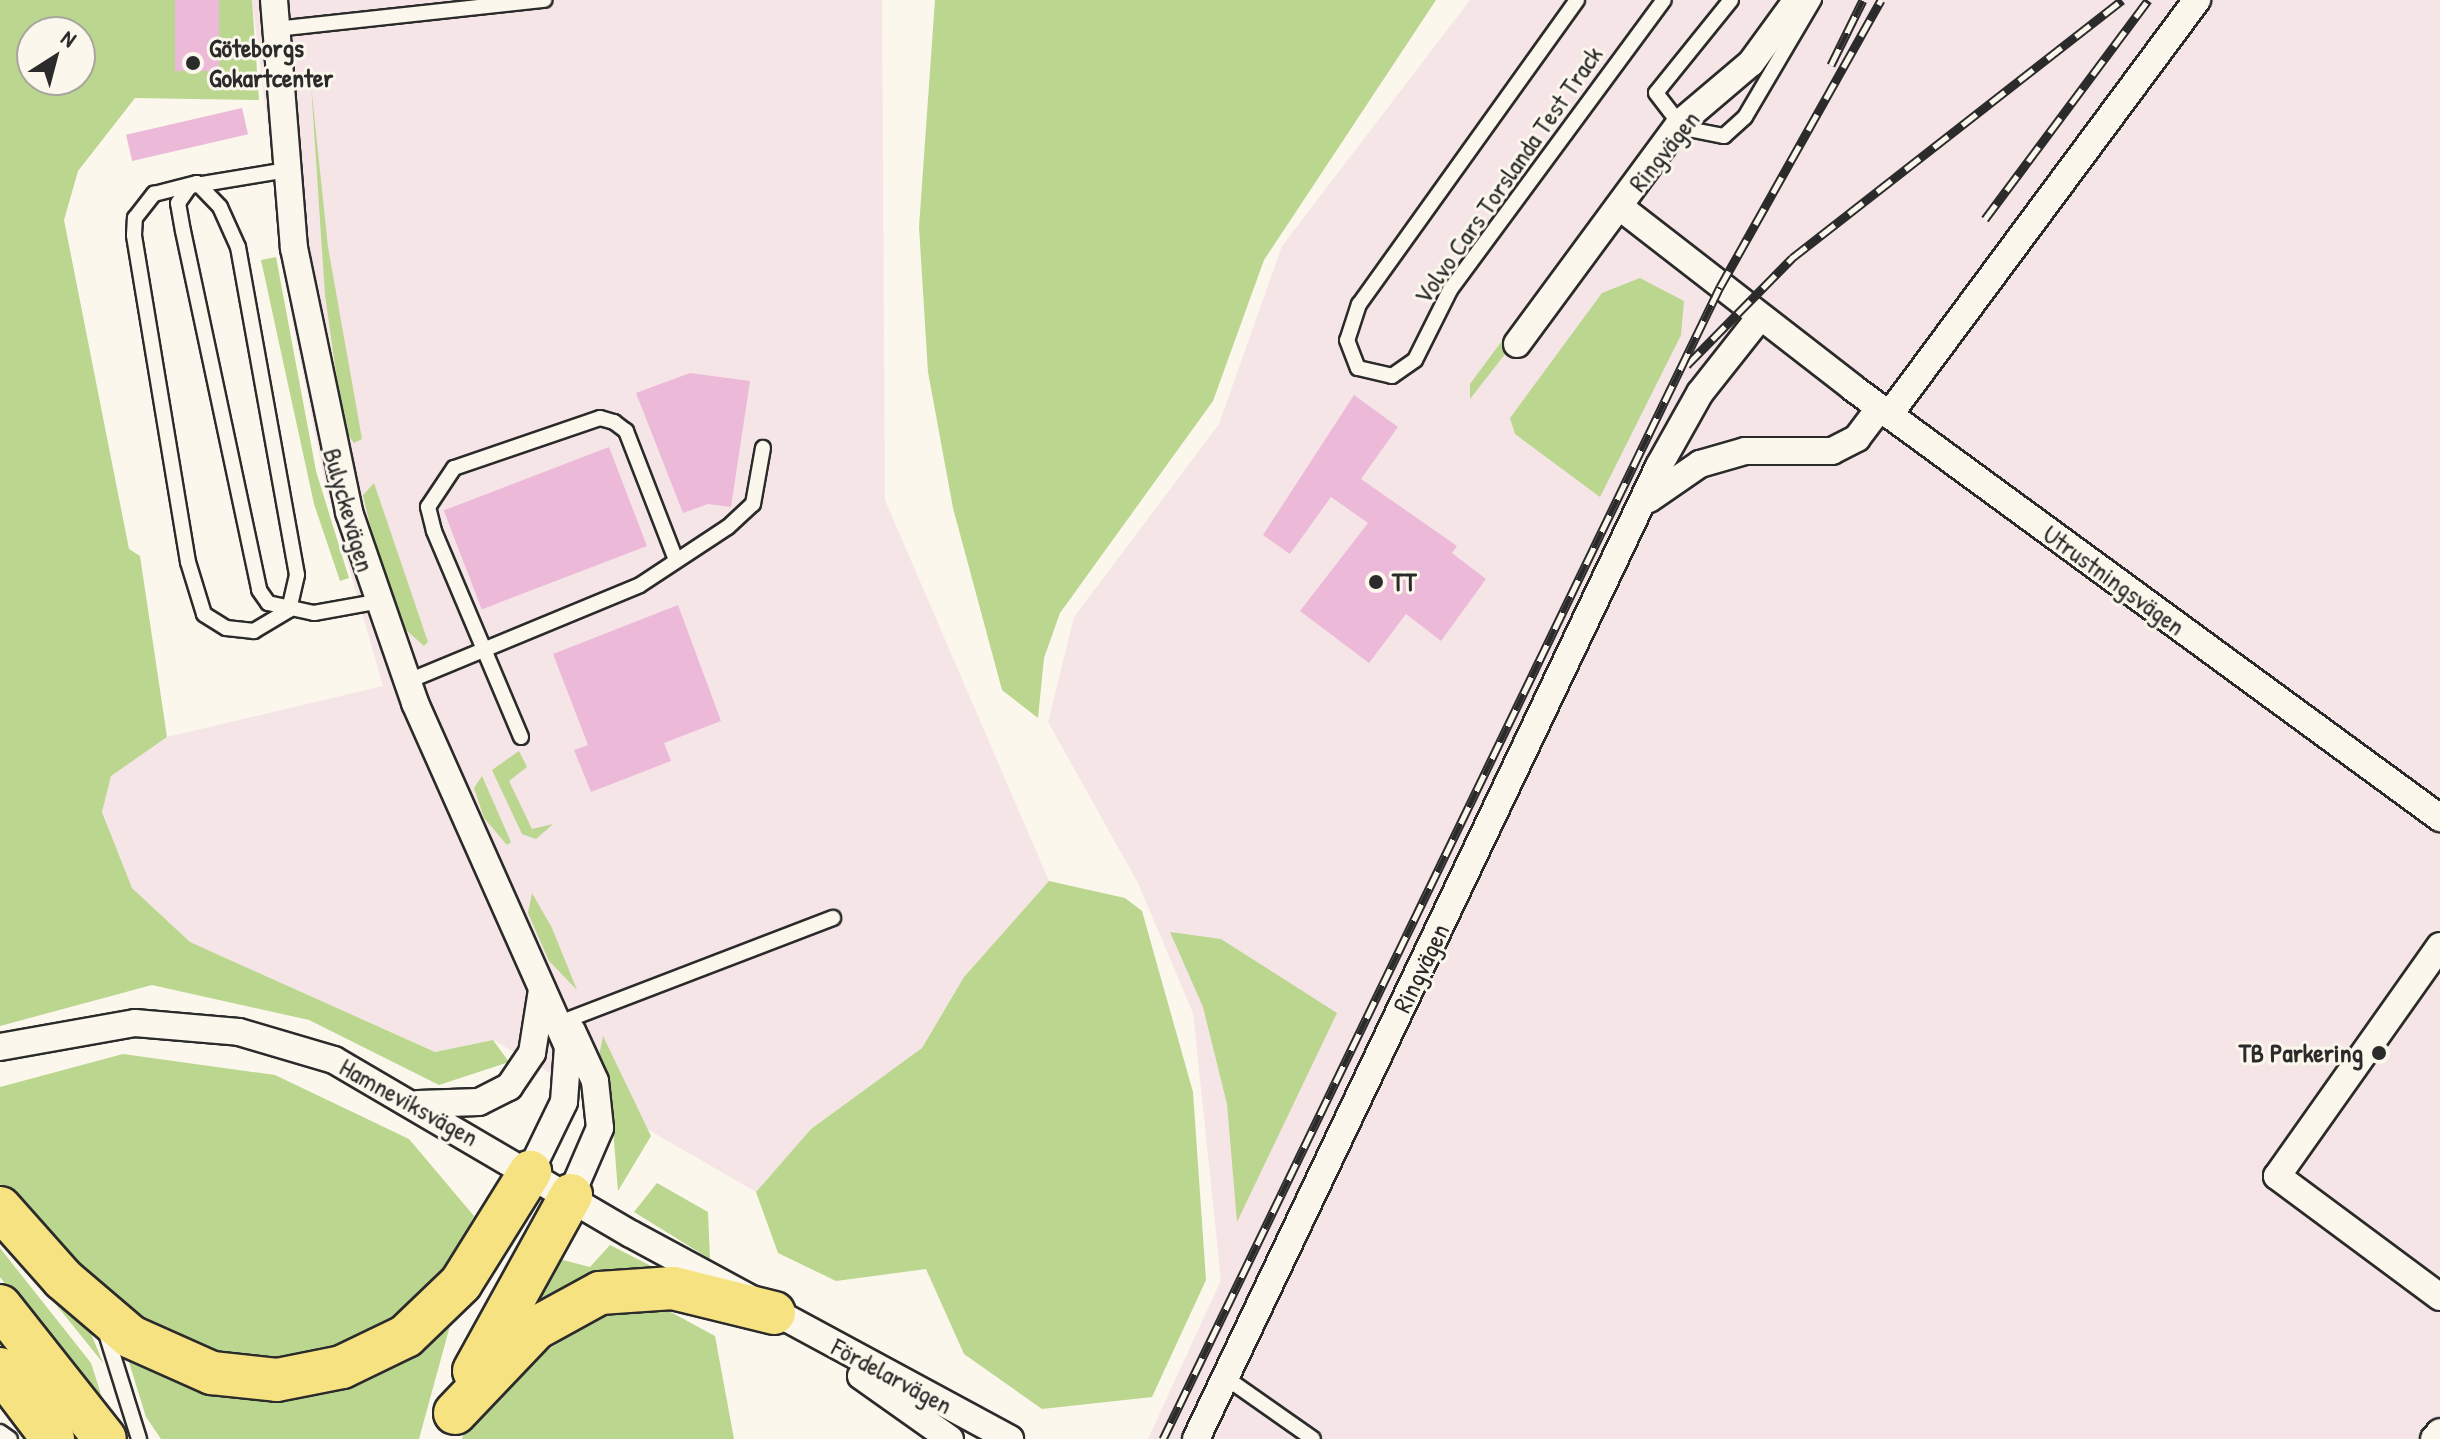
<!DOCTYPE html>
<meta charset="utf-8">
<style>
body{margin:0}
#map{position:relative;width:2440px;height:1439px;overflow:hidden;background:#fbf7ec;font-family:"Patrick Hand",sans-serif}
div>[style]{position:absolute}
.built>*{inset:0;background:#f6e5e6}
.green>*{inset:0;background:#bbd68e}
.building>*{inset:0;background:#ecbad8;transform-origin:0 0}
.roads{filter:drop-shadow(2px 0 #2b2b2b) drop-shadow(-2px 0 #2b2b2b) drop-shadow(0 2px #2b2b2b) drop-shadow(0 -2px #2b2b2b)}
.service>*{height:14px;margin:-7px;padding:0 7px;transform-origin:7px;border-radius:7px;background:#fbf7ec}
.minor>*{height:26px;margin:-13px;padding:0 13px;transform-origin:13px;border-radius:13px;background:#fbf7ec}
.primary>*{height:42px;margin:-21px;padding:0 21px;transform-origin:21px;border-radius:21px;background:#f7e281}
.rail>*{height:9px;margin-top:-4.5px;transform-origin:0;background:repeating-linear-gradient(90deg,#fbf7ec 0 18px,#2b2b2b 0 36px);box-sizing:border-box;border-block:2px solid #2b2b2b}
.dots>*{width:22px;height:22px;translate:-50% -50%;box-sizing:border-box;border:4px solid #fbf7ec;border-radius:50%}
span{translate:-50% -50%;white-space:nowrap;text-align:center;line-height:1.15;-webkit-text-stroke:6px #fbf7ec;paint-order:stroke}
.poi-label{font-size:26px;color:#2b2b2b;font-weight:700}
.left{translate:0 -50%;text-align:left}
.right{translate:-100% -50%;text-align:right}
.street-label{font-size:26px;color:#2b2b2b}
.north{position:absolute;left:16px;top:16px;width:80px;height:80px;box-sizing:border-box;background:#fbf7ec;border:2px solid #a8a59f;border-radius:50%;rotate:36deg;font-size:22px;font-weight:700;line-height:32px;text-align:center;color:#2b2b2b}
.north::after{content:'';display:block;margin:auto;width:28px;height:36px;background:#2b2b2b;clip-path:polygon(50% 0,100% 100%,50% 72%,0 100%)}
</style>
<div id="map">
<div class="built">
<div style="clip-path:polygon(252px 0,882px 0,885px 500px,1049px 881px,964px 977px,922px 1048px,811px 1129px,756px 1192px,493px 1040px,435px 1052px,190px 942px,132px 888px,102px 811px,111px 776px,167px 737px,383px 686px,326px 487px,292px 319px)"></div>
<div style="clip-path:polygon(1470px 0,2440px 0,2440px 1439px,1148px 1439px,1221px 1280px,1193px 1013px,1138px 883px,1048px 722px,1074px 617px,1219px 424px,1282px 246px)"></div>
</div>
<div class="green">
<div style="clip-path:polygon(evenodd,0 0,252px 0,259px 100px,135px 98px,78px 171px,64px 220px,129px 549px,140px 556px,167px 737px,111px 776px,102px 812px,132px 888px,190px 942px,435px 1052px,493px 1040px,509px 1062px,439px 1085px,309px 1020px,152px 985px,0 1026px,0 0,32px 32px,80px 32px,80px 80px,32px 80px,32px 32px)"></div>
<div style="clip-path:polygon(935px 0,1436px 0,1264px 260px,1213px 401px,1060px 613px,1044px 658px,1038px 718px,1002px 690px,953px 508px,928px 372px,919px 227px)"></div>
<div style="clip-path:polygon(311px 85px,328px 247px,362px 439px,354px 443px,344px 429px,325px 295px)"></div>
<div style="clip-path:polygon(276px 257px,316px 471px,349px 578px,340px 581px,314px 504px,261px 260px)"></div>
<div style="clip-path:polygon(1563px 258px,1569px 272px,1470px 399px,1470px 384px)"></div>
<div style="clip-path:polygon(1640px 278px,1684px 301px,1681px 335px,1600px 497px,1515px 434px,1510px 418px,1602px 293px)"></div>
<div style="clip-path:polygon(374px 483px,428px 642px,424px 646px,406px 630px,379px 564px,363px 495px)"></div>
<div style="clip-path:polygon(519px 751px,527px 767px,509px 781px,532px 829px,553px 824px,536px 839px,522px 834px,492px 770px)"></div>
<div style="clip-path:polygon(482px 776px,511px 842px,507px 845px,484px 818px,474px 788px)"></div>
<div style="clip-path:polygon(1049px 881px,1125px 898px,1142px 911px,1193px 1092px,1206px 1280px,1152px 1397px,1042px 1409px,964px 1354px,926px 1269px,836px 1281px,778px 1253px,756px 1192px,811px 1129px,922px 1048px,964px 977px)"></div>
<div style="clip-path:polygon(532px 893px,552px 928px,577px 990px,549px 961px,528px 913px)"></div>
<div style="clip-path:polygon(1170px 932px,1221px 939px,1337px 1013px,1237px 1222px,1227px 1104px,1203px 1007px)"></div>
<div style="clip-path:polygon(603px 1036px,651px 1136px,618px 1191px,611px 1104px,597px 1066px)"></div>
<div style="clip-path:polygon(123px 1054px,275px 1075px,409px 1139px,474px 1216px,438px 1286px,343px 1351px,278px 1364px,212px 1362px,101px 1295px,0 1184px,0 1087px)"></div>
<div style="clip-path:polygon(657px 1183px,708px 1212px,710px 1259px,634px 1212px)"></div>
<div style="clip-path:polygon(610px 1245px,655px 1268px,517px 1314px,551px 1257px,590px 1267px)"></div>
<div style="clip-path:polygon(0 1248px,91px 1363px,108px 1416px,0 1277px)"></div>
<div style="clip-path:polygon(41px 1283px,88px 1326px,103px 1363px,50px 1297px)"></div>
<div style="clip-path:polygon(652px 1302px,715px 1336px,734px 1439px,462px 1439px,468px 1418px,530px 1361px,605px 1313px)"></div>
<div style="clip-path:polygon(451px 1322px,419px 1439px,161px 1439px,146px 1417px,128px 1359px,216px 1395px,275px 1398px,369px 1380px)"></div>
</div>
<div class="building">
<div style="left:175px;top:0;width:44px;height:71px"></div>
<div style="left:242px;top:108px;width:27px;height:119px;rotate:77deg"></div>
<div style="clip-path:polygon(690px 373px,750px 381px,731px 507px,708px 504px,683px 513px,636px 393px)"></div>
<div style="clip-path:polygon(1354px 395px,1398px 427px,1361px 479px,1457px 546px,1452px 553px,1486px 579px,1441px 641px,1406px 614px,1369px 663px,1300px 611px,1368px 523px,1331px 497px,1290px 554px,1263px 535px)"></div>
<div style="left:609px;top:447px;width:106px;height:177px;rotate:69deg"></div>
<div style="clip-path:polygon(678px 605px,721px 721px,664px 743px,671px 761px,591px 792px,574px 750px,588px 745px,553px 654px)"></div>
</div>
<div class="roads">
<div class="service">
<div style="left:1577px;top:0;width:374px;rotate:125.6deg"></div>
<div style="left:1359px;top:304px;width:38px;rotate:108deg"></div>
<div style="left:1347px;top:340px;width:30px;rotate:69deg"></div>
<div style="left:1358px;top:368px;width:35px;rotate:13deg"></div>
<div style="left:1392px;top:376px;width:28px;rotate:-35deg"></div>
<div style="left:1415px;top:360px;width:78px;rotate:-63.4deg"></div>
<div style="left:1450px;top:290px;width:360px;rotate:-53.6deg"></div>
<div style="left:1731px;top:0;width:119px;rotate:128.9deg"></div>
<div style="left:1656px;top:93px;width:44px;rotate:52.4deg"></div>
<div style="left:1683px;top:128px;width:42px;rotate:11deg"></div>
<div style="left:1724px;top:136px;width:28px;rotate:-42deg"></div>
<div style="left:1745px;top:117px;width:136px;rotate:-59.5deg"></div>
<div style="left:276px;top:29px;width:270px;rotate:-6.2deg"></div>
<div style="left:287px;top:170px;width:98px;rotate:170.6deg"></div>
<div style="left:190px;top:186px;width:21px;rotate:125deg"></div>
<div style="left:178px;top:203px;width:28px;rotate:80deg"></div>
<div style="left:183px;top:231px;width:367px;rotate:78deg"></div>
<div style="left:259px;top:590px;width:16px;rotate:55deg"></div>
<div style="left:268px;top:603px;width:47px;rotate:12.3deg"></div>
<div style="left:314px;top:613px;width:63px;rotate:-10.1deg"></div>
<div style="left:197px;top:183px;width:33px;rotate:46deg"></div>
<div style="left:220px;top:207px;width:44px;rotate:65.8deg"></div>
<div style="left:238px;top:247px;width:333px;rotate:79.8deg"></div>
<div style="left:297px;top:575px;width:36px;rotate:103deg"></div>
<div style="left:289px;top:610px;width:41px;rotate:149deg"></div>
<div style="left:254px;top:631px;width:28px;rotate:-174deg"></div>
<div style="left:226px;top:628px;width:26px;rotate:-148deg"></div>
<div style="left:204px;top:614px;width:54px;rotate:-107.1deg"></div>
<div style="left:188px;top:562px;width:331px;rotate:-99.4deg"></div>
<div style="left:134px;top:235px;width:17px;rotate:-87deg"></div>
<div style="left:135px;top:218px;width:31px;rotate:-52deg"></div>
<div style="left:154px;top:194px;width:44px;rotate:-14.3deg"></div>
<div style="left:406px;top:682px;width:253px;rotate:-22.5deg"></div>
<div style="left:640px;top:585px;width:105px;rotate:-33.4deg"></div>
<div style="left:728px;top:527px;width:34px;rotate:-43deg"></div>
<div style="left:753px;top:504px;width:57px;rotate:-79.9deg"></div>
<div style="left:521px;top:737px;width:224px;rotate:-112.9deg"></div>
<div style="left:434px;top:531px;width:25px;rotate:-104deg"></div>
<div style="left:428px;top:507px;width:47px;rotate:-56.3deg"></div>
<div style="left:454px;top:468px;width:154px;rotate:-18.9deg"></div>
<div style="left:600px;top:418px;width:15px;rotate:16deg"></div>
<div style="left:614px;top:422px;width:15px;rotate:37deg"></div>
<div style="left:626px;top:431px;width:138px;rotate:68.8deg"></div>
<div style="left:567px;top:1020px;width:285px;rotate:-21deg"></div>
<div style="left:106px;top:1333px;width:111px;rotate:72.7deg"></div>
<div style="left:1222px;top:1375px;width:111px;rotate:35.1deg"></div>
<div style="left:0;top:1432px;width:12px;rotate:35deg"></div>
</div>
<div class="minor">
<div style="left:274px;top:0;width:249px;rotate:85.4deg"></div>
<div style="left:294px;top:248px;width:270px;rotate:78.2deg"></div>
<div style="left:349px;top:512px;width:202px;rotate:70.9deg"></div>
<div style="left:415px;top:703px;width:376px;rotate:66deg"></div>
<div style="left:568px;top:1047px;width:55px;rotate:94.2deg"></div>
<div style="left:564px;top:1102px;width:78px;rotate:115.9deg"></div>
<div style="left:1620px;top:207px;width:295px;rotate:37.8deg"></div>
<div style="left:1853px;top:388px;width:728px;rotate:36.22deg"></div>
<div style="left:1517px;top:344px;width:273px;rotate:-53.6deg"></div>
<div style="left:1679px;top:124px;width:94px;rotate:-40.3deg"></div>
<div style="left:1751px;top:63px;width:78px;rotate:-53.9deg"></div>
<div style="left:1889px;top:415px;width:517px;rotate:-53.42deg"></div>
<div style="left:1649px;top:499px;width:62px;rotate:-34.5deg"></div>
<div style="left:1700px;top:464px;width:47px;rotate:-16.1deg"></div>
<div style="left:1745px;top:451px;width:87px"></div>
<div style="left:1832px;top:451px;width:28px;rotate:-27deg"></div>
<div style="left:1857px;top:438px;width:38px;rotate:-53deg"></div>
<div style="left:2440px;top:946px;width:282px;rotate:125.3deg"></div>
<div style="left:2277px;top:1176px;width:203px;rotate:36.6deg"></div>
<div style="left:0;top:1047px;width:137px;rotate:-10.1deg"></div>
<div style="left:135px;top:1023px;width:104px;rotate:4.9deg"></div>
<div style="left:239px;top:1032px;width:99px;rotate:16.4deg"></div>
<div style="left:334px;top:1060px;width:344px;rotate:30.4deg"></div>
<div style="left:631px;top:1234px;width:431px;rotate:28.4deg"></div>
<div style="left:418px;top:1104px;width:61px;rotate:-1.9deg"></div>
<div style="left:479px;top:1102px;width:34px;rotate:-27deg"></div>
<div style="left:509px;top:1087px;width:41px;rotate:-55.9deg"></div>
<div style="left:532px;top:1053px;width:64px;rotate:-81deg"></div>
<div style="left:571px;top:1195px;width:73px;rotate:-66.6deg"></div>
<div style="left:600px;top:1128px;width:47px;rotate:-96.1deg"></div>
<div style="left:595px;top:1081px;width:55px;rotate:-114.7deg"></div>
<div style="left:861px;top:1376px;width:109px;rotate:35.3deg"></div>
<div style="left:1196px;top:1439px;width:1078px;rotate:-64.55deg"></div>
<div style="left:1659px;top:466px;width:84px;rotate:-60.7deg"></div>
<div style="left:1700px;top:393px;width:97px;rotate:-51.7deg"></div>
<div style="left:2434px;top:1439px;width:9px;rotate:-49deg"></div>
</div>
<div class="primary">
<div style="left:0;top:1208px;width:95px;rotate:48.4deg"></div>
<div style="left:63px;top:1279px;width:89px;rotate:40.5deg"></div>
<div style="left:131px;top:1337px;width:89px;rotate:24deg"></div>
<div style="left:212px;top:1373px;width:65px;rotate:6.1deg"></div>
<div style="left:277px;top:1380px;width:66px;rotate:-11.3deg"></div>
<div style="left:342px;top:1367px;width:71px;rotate:-25.8deg"></div>
<div style="left:406px;top:1336px;width:76px;rotate:-43.9deg"></div>
<div style="left:461px;top:1283px;width:131px;rotate:-58.1deg"></div>
<div style="left:0;top:1306px;width:169px;rotate:51.7deg"></div>
<div style="left:0;top:1369px;width:88px;rotate:52.9deg"></div>
<div style="left:474px;top:1371px;width:201px;rotate:-61.1deg"></div>
<div style="left:455px;top:1413px;width:117px;rotate:-46.4deg"></div>
<div style="left:536px;top:1328px;width:73px;rotate:-28.7deg"></div>
<div style="left:600px;top:1293px;width:73px;rotate:-3.9deg"></div>
<div style="left:673px;top:1288px;width:104px;rotate:13.9deg"></div>
</div>
</div>
<div class="rail">
<div style="left:1831px;top:65px;width:72px;rotate:-63.8deg"></div>
<div style="left:1985px;top:219px;width:273px;rotate:-53.3deg"></div>
<div style="left:1687px;top:365px;width:150px;rotate:-45.5deg"></div>
<div style="left:1792px;top:258px;width:419px;rotate:-38deg"></div>
<div style="left:1163px;top:1439px;width:1280px;rotate:-64.2deg"></div>
<div style="left:1720px;top:287px;width:329px;rotate:-60.7deg"></div>
</div>
<div class="dots">
<div style="left:193px;top:63px;background:#2b2b2b"></div>
<div style="left:1376px;top:582px;background:#2b2b2b"></div>
<div style="left:2379px;top:1053px;background:#2b2b2b"></div>
</div>
<div class="poi-label">
<span class="left" style="left:209px;top:63px">Göteborgs<br>Gokartcenter</span>
<span class="left" style="left:1392px;top:582px">TT</span>
<span class="right" style="left:2363px;top:1053px">TB Parkering</span>
</div>
<div class="street-label">
<span style="left:1664px;top:151px;rotate:-51deg">Ringvägen</span>
<span style="left:1508px;top:175px;rotate:-55deg">Volvo Cars Torslanda Test Track</span>
<span style="left:349px;top:510px;rotate:74deg">Bulyckevägen</span>
<span style="left:2114px;top:580px;rotate:36deg">Utrustningsvägen</span>
<span style="left:1421px;top:968px;rotate:-64deg">Ringvägen</span>
<span style="left:409px;top:1102px;rotate:29deg">Hamneviksvägen</span>
<span style="left:892px;top:1376px;rotate:28deg">Fördelarvägen</span>
</div>
<div class="north">N</div>
</div>
